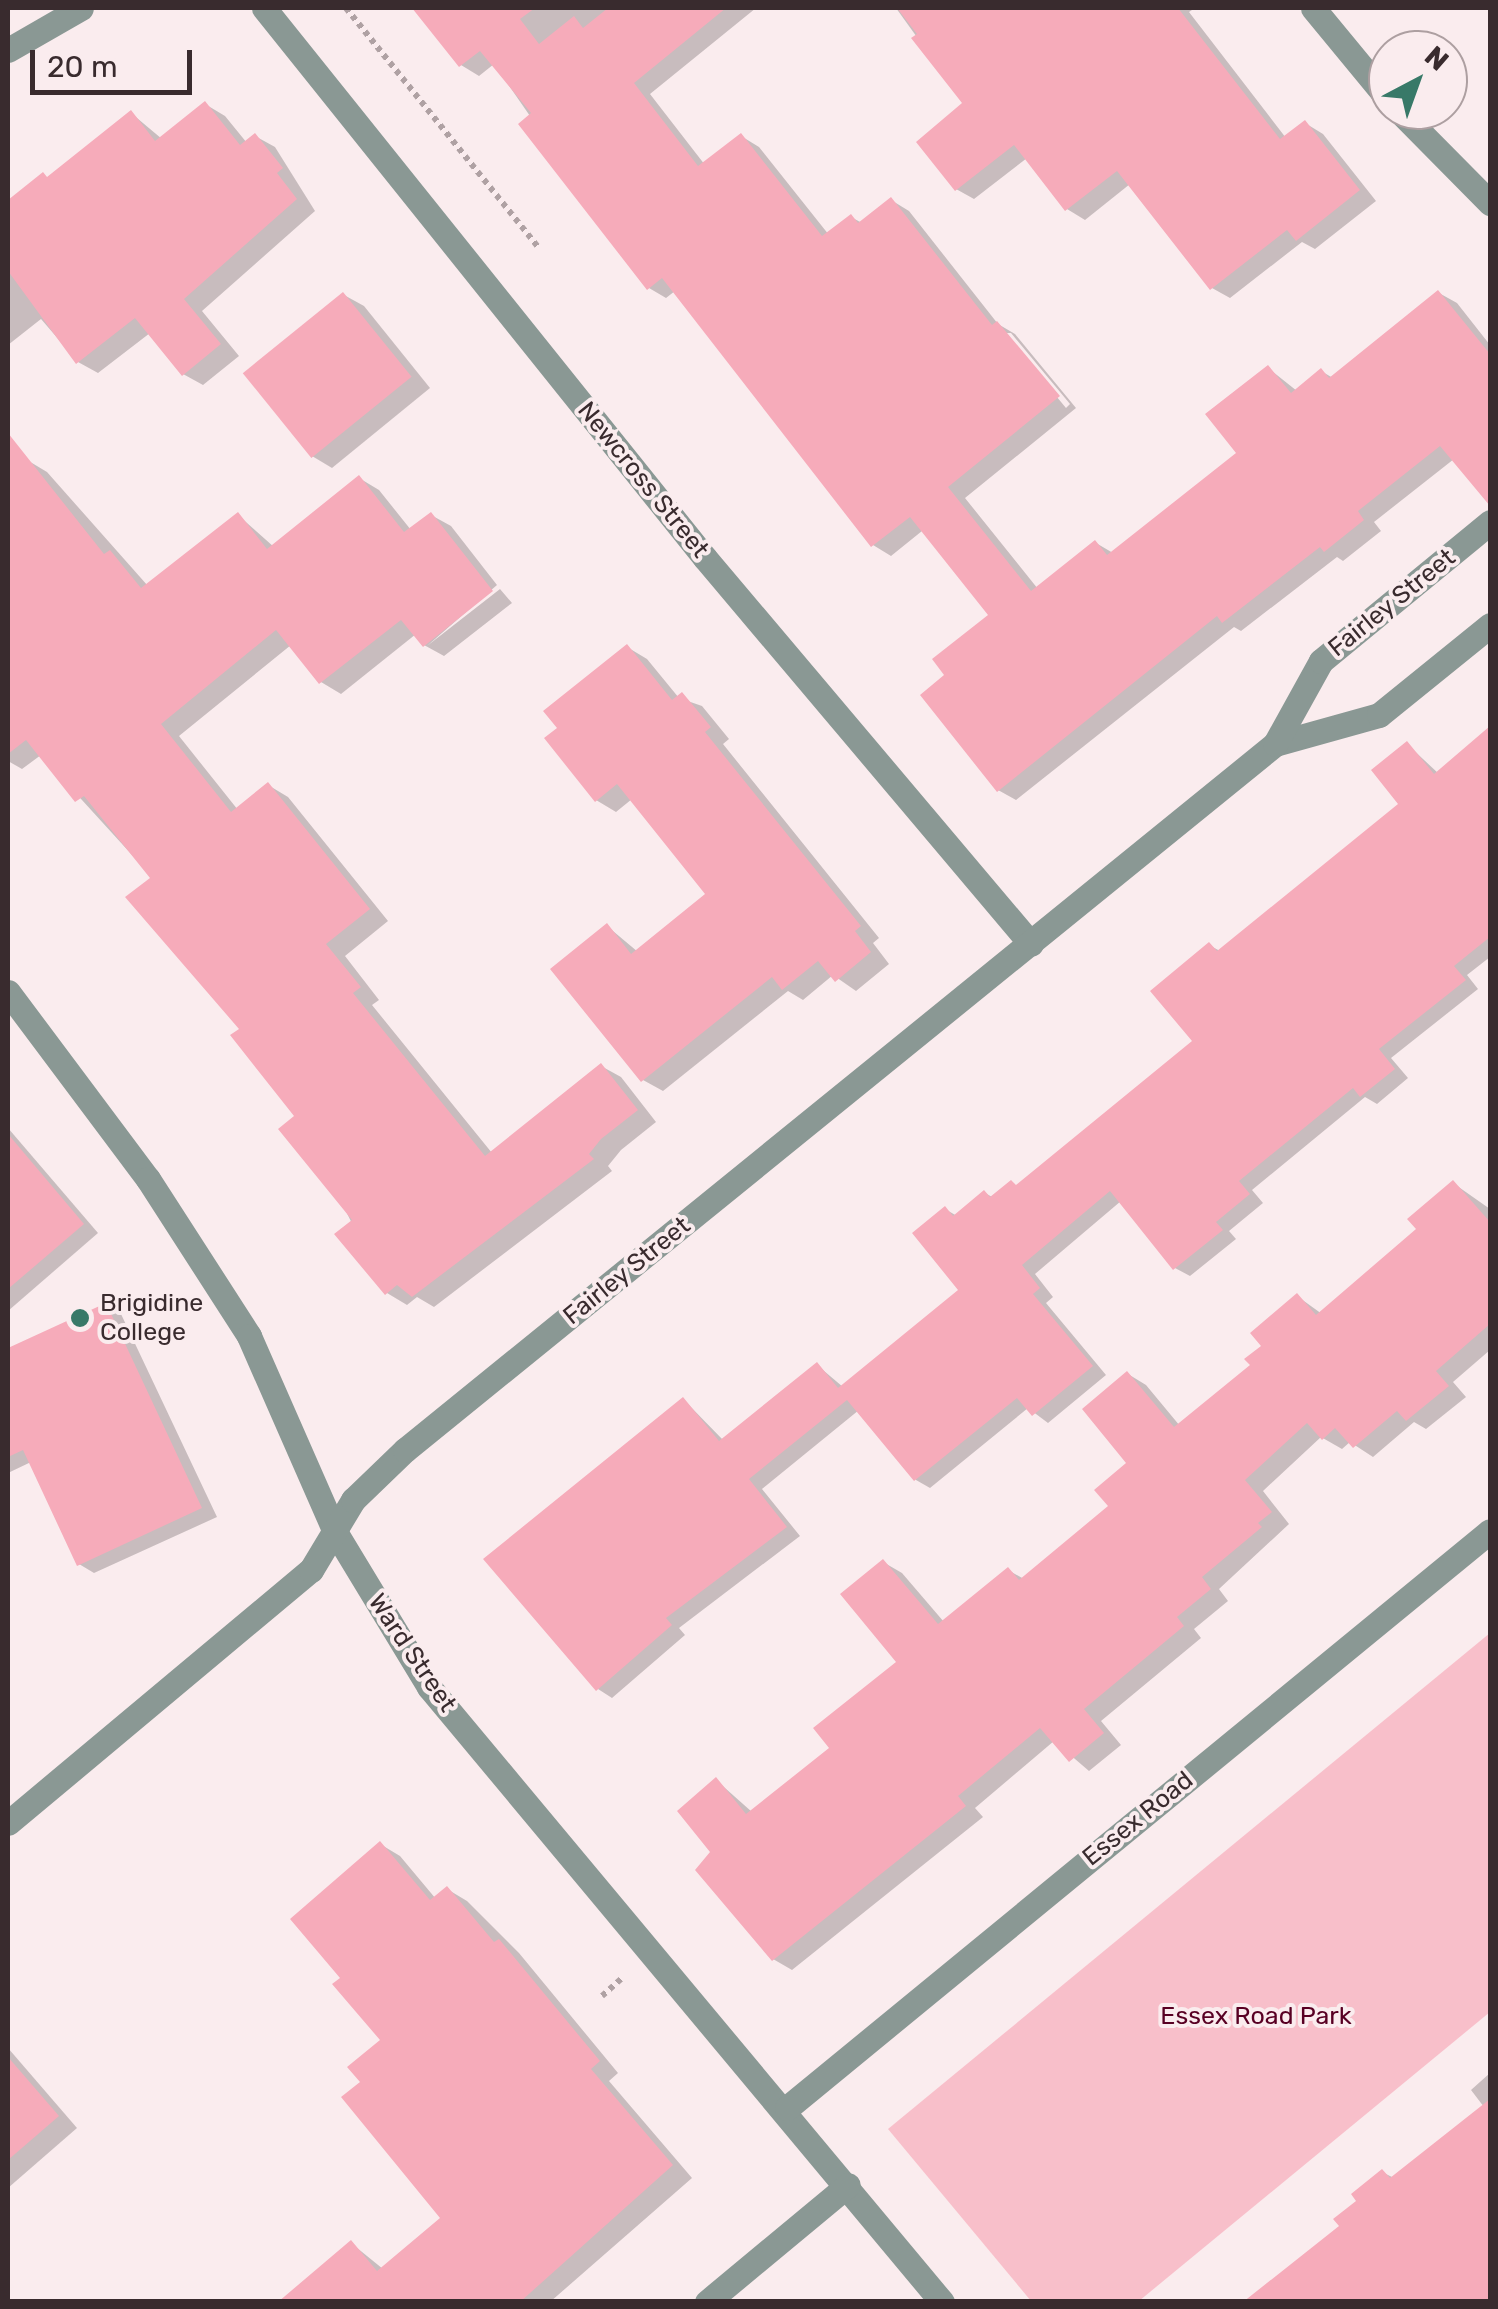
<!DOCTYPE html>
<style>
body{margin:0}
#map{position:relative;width:1498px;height:2309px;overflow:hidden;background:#faecee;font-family:Rubik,sans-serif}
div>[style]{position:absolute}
.green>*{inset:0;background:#f8bfca}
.shadow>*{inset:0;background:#0003}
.building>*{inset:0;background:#f6abba;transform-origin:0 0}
.path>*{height:6px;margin-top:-3px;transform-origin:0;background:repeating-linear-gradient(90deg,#afa1a3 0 5px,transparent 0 10px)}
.street>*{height:25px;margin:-12.5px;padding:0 12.5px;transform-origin:12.5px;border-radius:12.5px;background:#8a9894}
.dots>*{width:28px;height:28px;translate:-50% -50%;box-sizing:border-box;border:5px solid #faecee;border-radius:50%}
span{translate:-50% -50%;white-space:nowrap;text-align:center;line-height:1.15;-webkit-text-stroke:8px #faecee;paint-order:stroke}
.street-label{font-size:25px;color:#392b2e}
.poi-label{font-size:25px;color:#392b2e}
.left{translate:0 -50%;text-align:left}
.park-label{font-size:25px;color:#580023}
.frame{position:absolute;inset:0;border:10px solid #392b2e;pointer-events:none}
.north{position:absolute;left:1368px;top:30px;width:100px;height:100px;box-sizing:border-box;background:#faecee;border:2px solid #ad9fa1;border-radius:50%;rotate:41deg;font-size:28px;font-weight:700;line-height:40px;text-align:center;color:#392b2e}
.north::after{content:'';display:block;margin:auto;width:35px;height:45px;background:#387968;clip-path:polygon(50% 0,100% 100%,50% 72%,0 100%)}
.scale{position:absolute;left:30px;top:50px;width:162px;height:45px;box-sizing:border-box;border:5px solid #392b2e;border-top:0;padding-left:12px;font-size:30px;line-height:35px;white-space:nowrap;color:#392b2e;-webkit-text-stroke:8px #faecee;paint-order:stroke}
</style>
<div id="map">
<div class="green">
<div style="clip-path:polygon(1490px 1633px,1490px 2012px,1139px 2301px,1031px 2301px,888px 2129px)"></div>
</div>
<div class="shadow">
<div style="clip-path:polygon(evenodd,416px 8px,756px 8px,650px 94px,705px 165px,741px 136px,759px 147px,829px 235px,851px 217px,862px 223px,891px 200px,909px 211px,998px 324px,1015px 334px,1076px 408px,965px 498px,1038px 589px,1096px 543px,1113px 553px,1239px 453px,1268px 368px,1297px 391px,1321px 371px,1333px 378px,1439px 293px,1457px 303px,1490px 345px,1490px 489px,1454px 459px,1374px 522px,1381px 531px,1343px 561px,1337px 557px,1241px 631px,1234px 627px,1016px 800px,998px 790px,948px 676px,991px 616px,922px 531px,891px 556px,873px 545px,675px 291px,666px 298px,649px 288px,494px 64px,479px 76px,461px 65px,416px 8px,1004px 333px,1011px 333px,1070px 404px,1066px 408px,1004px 333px)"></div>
<div style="clip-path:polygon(896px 8px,1195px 8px,1189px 12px,1286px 138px,1305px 123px,1323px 134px,1376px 201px,1315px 249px,1302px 242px,1230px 298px,1212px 288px,1130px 184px,1085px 220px,1067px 209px,1027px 158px,974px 199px,956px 189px,965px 104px)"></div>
<div style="clip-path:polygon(205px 104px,225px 116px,247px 143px,255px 136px,275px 147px,315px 211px,202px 311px,239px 356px,203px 385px,183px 374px,150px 333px,98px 373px,78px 362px,41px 319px,8px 345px,8px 225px,14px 220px,8px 203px,43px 175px,50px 179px,131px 113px,162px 139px)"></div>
<div style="clip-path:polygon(344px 295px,364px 306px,430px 388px,332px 468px,312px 456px)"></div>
<div style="clip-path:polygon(27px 460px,47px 472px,148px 586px,238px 515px,274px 547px,359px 478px,379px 490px,411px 530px,431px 515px,451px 526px,497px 585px,427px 646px,500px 589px,512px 603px,444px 656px,424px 645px,416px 634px,341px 694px,321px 682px,291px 645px,179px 736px,238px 810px,268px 785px,288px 797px,388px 921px,345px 956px,379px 1000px,372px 1005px,492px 1153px,601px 1066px,621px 1077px,656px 1122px,621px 1150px,608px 1166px,612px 1171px,434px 1307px,417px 1297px,407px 1305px,387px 1293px,298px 1116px,153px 878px,41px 755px,22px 769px,8px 761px,8px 476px)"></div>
<div style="clip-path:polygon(627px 647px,647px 659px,679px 698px,702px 706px,729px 739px,723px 744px,879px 938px,873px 943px,889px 964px,856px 991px,833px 975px,803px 1000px,788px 991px,663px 1091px,643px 1080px,607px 926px,638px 952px,709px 894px,632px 799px,616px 812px,596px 800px,560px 728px)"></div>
<div style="clip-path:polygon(1490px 736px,1490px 957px,1467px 975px,1478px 989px,1391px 1058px,1408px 1078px,1377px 1104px,1365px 1097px,1252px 1190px,1263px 1203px,1229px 1231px,1236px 1239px,1190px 1276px,1175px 1268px,1121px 1201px,1035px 1274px,1053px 1297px,1046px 1303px,1106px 1375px,1048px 1423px,1028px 1408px,930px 1488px,916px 1480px,859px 1410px,762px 1489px,800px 1536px,679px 1628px,685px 1635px,612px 1698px,598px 1689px,684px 1400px,724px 1441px,817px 1365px,843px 1387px,962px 1290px,945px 1209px,957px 1216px,985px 1193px,994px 1198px,1018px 1187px,1196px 1042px,1209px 945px,1220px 951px,1402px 804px,1407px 744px,1439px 774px)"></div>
<div style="clip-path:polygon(8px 1128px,98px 1233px,8px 1311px)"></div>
<div style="clip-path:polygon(1453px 1183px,1490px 1209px,1490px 1350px,1453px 1382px,1466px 1397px,1426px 1429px,1414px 1422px,1373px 1457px,1350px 1442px,1342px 1449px,1321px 1437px,1263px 1491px,1289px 1524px,1219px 1589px,1228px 1601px,1194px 1629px,1201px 1638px,1101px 1721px,1121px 1745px,1089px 1771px,1054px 1741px,975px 1808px,983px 1817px,792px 1970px,773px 1959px,713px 1852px,716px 1780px,752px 1812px,832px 1749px,900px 1662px,883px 1562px,902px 1573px,944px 1622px,1008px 1570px,1024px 1579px,1112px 1507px,1130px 1463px,1128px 1374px,1146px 1385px,1180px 1426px,1253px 1366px,1297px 1296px,1322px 1314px,1419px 1229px)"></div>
<div style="clip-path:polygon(105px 1305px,121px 1314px,217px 1517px,94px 1573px,79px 1564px,31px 1462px,8px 1473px,8px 1349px)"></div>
<div style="clip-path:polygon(380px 1844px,400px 1856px,436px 1899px,447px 1889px,467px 1901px,519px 1953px,618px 2073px,609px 2081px,692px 2178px,550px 2302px,282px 2302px,351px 2243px,383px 2269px,444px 2218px,363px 2082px,383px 2040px,343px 1978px)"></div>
<div style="clip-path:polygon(8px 2048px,77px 2128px,8px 2188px)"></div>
<div style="clip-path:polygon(1490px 2073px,1490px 2302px,1288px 2302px,1382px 2172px,1394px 2178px,1484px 2107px,1471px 2090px)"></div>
</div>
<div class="building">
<div style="clip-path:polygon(412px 8px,535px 8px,520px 19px,539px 44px,574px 16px,583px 28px,608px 8px,726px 8px,634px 83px,698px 166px,741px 133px,822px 236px,851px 214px,858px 223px,891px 197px,992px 325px,997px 321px,1060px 396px,948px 487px,1031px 591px,1095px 540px,1107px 555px,1236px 453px,1205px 414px,1268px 365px,1291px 393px,1321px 368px,1329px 378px,1438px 290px,1490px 354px,1490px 506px,1440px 446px,1358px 511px,1364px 520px,1324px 552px,1320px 547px,1222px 623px,1217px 616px,997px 792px,920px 695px,944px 675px,932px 659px,988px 615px,910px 517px,871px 547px,662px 278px,647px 290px,518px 124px,531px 113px,480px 51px,459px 67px)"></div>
<div style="clip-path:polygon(897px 8px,1178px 8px,1280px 139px,1305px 120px,1360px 190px,1296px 241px,1287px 230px,1210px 290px,1117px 171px,1065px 211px,1014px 145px,955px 191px,916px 142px,962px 103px,911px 38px,917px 34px)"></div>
<div style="clip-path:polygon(205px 101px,240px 145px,255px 133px,283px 168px,277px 173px,297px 199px,184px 299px,221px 344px,182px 376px,135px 318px,76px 364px,8px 271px,8px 200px,43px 172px,47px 177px,131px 110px,155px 141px)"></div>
<div style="left:343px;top:292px;width:109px;height:129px;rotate:51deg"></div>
<div style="clip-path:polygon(8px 433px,104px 554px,110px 550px,141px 588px,238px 512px,267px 549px,359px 475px,404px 532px,431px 512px,493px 591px,423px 647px,401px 620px,319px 684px,276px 630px,161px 724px,231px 812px,268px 782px,370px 909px,326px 944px,361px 987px,353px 993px,485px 1156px,601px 1063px,638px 1110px,601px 1139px,589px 1154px,594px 1159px,412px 1297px,397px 1285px,385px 1295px,334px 1234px,352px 1220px,278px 1129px,294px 1116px,230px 1035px,239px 1029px,125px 897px,150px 878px,84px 796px,75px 802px,26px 740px,8px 754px)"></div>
<div style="clip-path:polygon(627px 644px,672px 700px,682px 692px,711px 727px,705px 732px,861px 926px,855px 931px,871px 952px,835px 982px,818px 961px,782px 990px,772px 977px,641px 1082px,550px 969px,607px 923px,631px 954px,705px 894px,617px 784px,595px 802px,544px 738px,557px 728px,543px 711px)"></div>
<div style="clip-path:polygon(1490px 726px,1490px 937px,1454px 966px,1466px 980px,1379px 1049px,1395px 1069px,1360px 1097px,1353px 1088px,1239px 1181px,1250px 1194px,1216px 1222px,1223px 1230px,1173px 1270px,1110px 1191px,1022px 1265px,1040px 1288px,1033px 1294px,1093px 1366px,1032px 1416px,1017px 1398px,914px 1481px,847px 1400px,749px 1479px,787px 1527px,666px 1618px,672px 1625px,596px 1691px,483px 1559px,683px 1397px,719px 1441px,817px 1362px,838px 1388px,958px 1290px,912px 1233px,945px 1206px,953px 1216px,984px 1190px,990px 1197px,1011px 1180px,1016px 1185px,1192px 1041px,1150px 991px,1209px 942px,1217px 951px,1398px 804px,1371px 770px,1407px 741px,1434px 774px)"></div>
<div style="clip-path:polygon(8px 1134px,84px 1224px,8px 1289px)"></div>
<div style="clip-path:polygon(1453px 1180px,1490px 1222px,1490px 1324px,1436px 1371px,1449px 1386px,1406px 1421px,1397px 1411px,1353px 1448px,1335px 1428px,1322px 1440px,1307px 1423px,1245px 1480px,1272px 1512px,1258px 1523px,1262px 1527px,1202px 1577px,1211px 1589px,1177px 1617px,1184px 1626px,1084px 1709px,1104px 1733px,1069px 1762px,1040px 1728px,958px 1796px,966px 1806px,772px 1961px,695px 1870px,710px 1852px,677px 1811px,716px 1777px,746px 1814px,829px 1748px,813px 1728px,896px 1662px,840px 1594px,883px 1559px,938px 1624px,1008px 1567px,1019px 1580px,1108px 1506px,1094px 1490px,1126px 1463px,1082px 1409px,1127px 1371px,1174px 1427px,1250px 1365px,1244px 1359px,1261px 1346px,1250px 1333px,1297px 1293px,1316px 1315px,1416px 1229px,1407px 1219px)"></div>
<div style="clip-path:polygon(106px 1303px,202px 1508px,77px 1566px,23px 1450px,8px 1457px,8px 1348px)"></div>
<div style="clip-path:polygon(380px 1841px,430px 1900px,447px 1886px,494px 1942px,499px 1939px,600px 2061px,591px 2069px,673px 2165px,520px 2302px,278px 2302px,351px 2240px,377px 2271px,440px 2218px,341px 2097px,360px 2082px,347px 2067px,380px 2040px,332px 1984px,340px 1978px,290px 1919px)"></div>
<div style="clip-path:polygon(8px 2057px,59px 2116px,8px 2160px)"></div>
<div style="clip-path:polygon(1490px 2099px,1490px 2302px,1243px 2302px,1339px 2226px,1333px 2219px,1356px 2201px,1351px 2194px,1382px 2169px,1390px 2178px)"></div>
</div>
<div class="path">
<div style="left:346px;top:8px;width:307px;rotate:51.2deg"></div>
<div style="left:602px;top:1996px;width:27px;rotate:-42deg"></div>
</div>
<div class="street">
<div style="left:264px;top:8px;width:705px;rotate:51.28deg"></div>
<div style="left:705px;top:558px;width:505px;rotate:49.82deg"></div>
<div style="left:1313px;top:8px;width:118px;rotate:50.5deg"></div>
<div style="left:8px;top:50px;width:84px;rotate:-29.9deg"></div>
<div style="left:1398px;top:110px;width:131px;rotate:45.3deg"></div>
<div style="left:1275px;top:744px;width:108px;rotate:-15.6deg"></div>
<div style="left:1379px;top:715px;width:143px;rotate:-39deg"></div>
<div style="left:8px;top:992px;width:234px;rotate:53.2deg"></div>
<div style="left:148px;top:1179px;width:187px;rotate:57.2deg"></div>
<div style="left:249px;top:1336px;width:212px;rotate:66.3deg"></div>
<div style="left:334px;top:1530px;width:184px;rotate:58.8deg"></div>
<div style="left:429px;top:1687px;width:801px;rotate:50.17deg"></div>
<div style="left:8px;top:1823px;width:395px;rotate:-39.9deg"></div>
<div style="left:311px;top:1570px;width:82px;rotate:-59deg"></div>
<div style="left:353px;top:1500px;width:72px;rotate:-43.9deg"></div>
<div style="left:405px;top:1450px;width:1120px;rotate:-39.06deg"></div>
<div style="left:1275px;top:744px;width:95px;rotate:-61deg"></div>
<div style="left:1321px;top:661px;width:219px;rotate:-39.4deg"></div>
<div style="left:787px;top:2108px;width:909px;rotate:-39.38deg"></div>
<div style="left:707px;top:2302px;width:183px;rotate:-39.7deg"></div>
</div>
<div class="dots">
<div style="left:80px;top:1318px;background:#387968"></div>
</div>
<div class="street-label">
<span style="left:643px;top:480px;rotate:51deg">Newcross Street</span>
<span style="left:1392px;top:603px;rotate:-39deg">Fairley Street</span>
<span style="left:627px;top:1271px;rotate:-39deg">Fairley Street</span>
<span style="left:412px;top:1653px;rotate:56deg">Ward Street</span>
<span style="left:1138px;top:1819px;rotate:-39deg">Essex Road</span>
</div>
<div class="poi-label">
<span class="left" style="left:100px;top:1318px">Brigidine<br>College</span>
</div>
<div class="park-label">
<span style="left:1256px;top:2016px">Essex Road Park</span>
</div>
<div class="frame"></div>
<div class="north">N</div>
<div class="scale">20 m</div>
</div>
